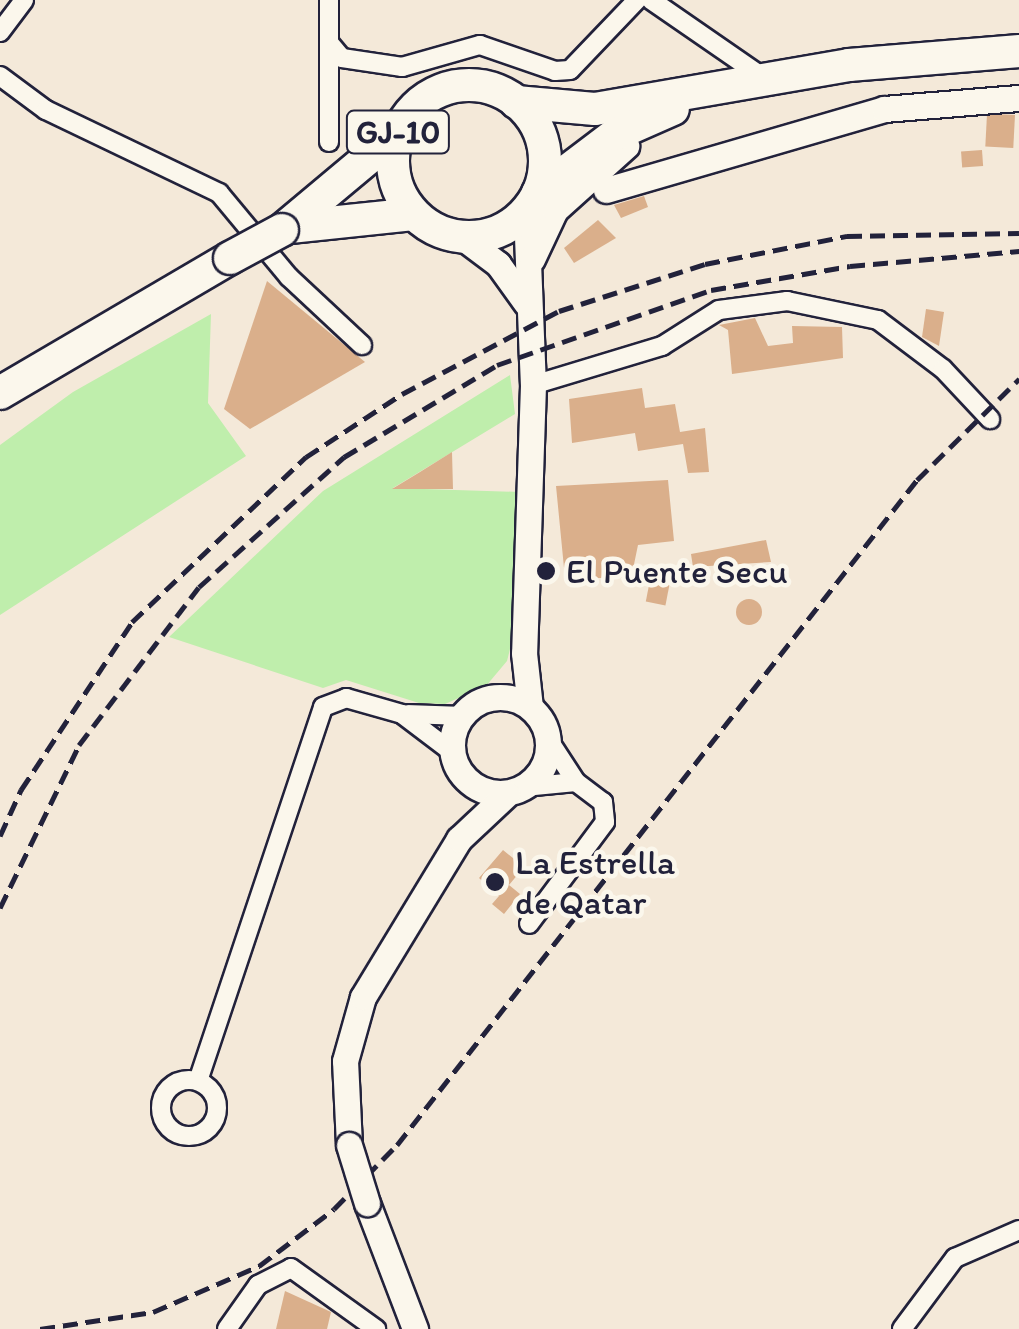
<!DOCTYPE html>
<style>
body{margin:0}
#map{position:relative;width:1019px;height:1329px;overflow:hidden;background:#f4e9d9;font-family:Itim,sans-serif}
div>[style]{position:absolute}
.green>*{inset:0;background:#bfeeac}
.building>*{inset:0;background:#daaf8b;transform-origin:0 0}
.round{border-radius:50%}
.roads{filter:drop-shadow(2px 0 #22223b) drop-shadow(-2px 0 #22223b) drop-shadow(0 2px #22223b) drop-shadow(0 -2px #22223b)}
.street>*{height:18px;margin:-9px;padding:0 9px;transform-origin:9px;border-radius:9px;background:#fbf7ec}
.street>.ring{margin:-9px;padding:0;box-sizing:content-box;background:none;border:18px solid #fbf7ec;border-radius:50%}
.secondary>*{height:25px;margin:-12.5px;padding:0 12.5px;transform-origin:12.5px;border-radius:12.5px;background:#fbf7ec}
.secondary>.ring{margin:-12.5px;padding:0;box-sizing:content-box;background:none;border:25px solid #fbf7ec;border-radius:50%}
.highway>*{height:32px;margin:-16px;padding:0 16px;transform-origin:16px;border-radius:16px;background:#fbf7ec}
.highway>.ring{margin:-16px;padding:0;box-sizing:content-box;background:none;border:32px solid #fbf7ec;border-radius:50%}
.rail>*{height:5px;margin-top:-2.5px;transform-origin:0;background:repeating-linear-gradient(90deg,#22223b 0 15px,transparent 0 23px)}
.bridges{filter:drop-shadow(2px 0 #22223b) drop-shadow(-2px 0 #22223b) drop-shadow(0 2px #22223b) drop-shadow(0 -2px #22223b)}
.secondary-bridge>*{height:25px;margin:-12.5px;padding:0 12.5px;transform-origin:12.5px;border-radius:12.5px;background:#fbf7ec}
.highway-bridge>*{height:32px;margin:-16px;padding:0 16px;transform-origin:16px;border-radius:16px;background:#fbf7ec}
.dots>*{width:28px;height:28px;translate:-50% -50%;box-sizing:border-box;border:5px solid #fbf7ec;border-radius:50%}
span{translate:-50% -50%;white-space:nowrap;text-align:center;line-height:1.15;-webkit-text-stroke:9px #fbf7ec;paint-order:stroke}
.shield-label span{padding:2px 8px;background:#fbf7ec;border:2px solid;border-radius:8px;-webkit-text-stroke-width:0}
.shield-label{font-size:32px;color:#22223b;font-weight:700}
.poi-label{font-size:35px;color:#22223b}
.left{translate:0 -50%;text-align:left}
</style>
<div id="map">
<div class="green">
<div style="clip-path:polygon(211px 314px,208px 403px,246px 456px,0 615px,0 445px,73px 392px)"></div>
<div style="clip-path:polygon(510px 375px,515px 414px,393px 488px,520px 492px,512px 641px,507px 661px,486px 686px,445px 704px,419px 703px,346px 680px,323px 688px,169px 637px,323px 491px)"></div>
</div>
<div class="building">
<div style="left:1015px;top:115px;width:33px;height:28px;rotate:93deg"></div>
<div style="left:982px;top:150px;width:16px;height:21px;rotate:86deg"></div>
<div style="clip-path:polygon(644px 196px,648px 207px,621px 218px,614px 205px)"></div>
<div style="clip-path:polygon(598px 220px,616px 238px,574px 263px,564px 248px)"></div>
<div style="clip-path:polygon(267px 281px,365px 362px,250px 429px,224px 409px)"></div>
<div style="clip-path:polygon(926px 309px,944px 312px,939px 346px,922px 337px)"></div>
<div style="clip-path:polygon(755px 318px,768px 346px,793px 343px,792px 326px,842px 327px,843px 358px,732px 374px,728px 330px,719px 325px)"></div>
<div style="clip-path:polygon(642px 388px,645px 408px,675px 404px,680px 432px,705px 428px,709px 472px,688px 473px,683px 444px,638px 451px,635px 433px,572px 443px,569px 399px)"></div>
<div style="clip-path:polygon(452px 452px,453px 489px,392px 489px,420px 472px)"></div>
<div style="clip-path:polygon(668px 480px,674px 541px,638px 545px,632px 574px,625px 578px,565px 578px,556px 486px)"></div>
<div style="clip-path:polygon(766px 540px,771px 562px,693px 567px,691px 554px)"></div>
<div style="left:650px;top:580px;width:20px;height:22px;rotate:11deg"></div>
<div class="round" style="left:736px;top:599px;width:26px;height:26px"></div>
<div style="clip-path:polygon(503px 850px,524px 867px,509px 885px,520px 894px,504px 914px,492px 904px,499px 896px,479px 878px)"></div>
<div style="clip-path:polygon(285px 1291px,331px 1312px,327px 1329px,276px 1329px)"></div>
</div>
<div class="roads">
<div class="street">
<div style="left:329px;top:0;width:142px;rotate:90deg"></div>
<div style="left:651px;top:0;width:137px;rotate:34.6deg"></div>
<div style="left:0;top:32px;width:40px;rotate:-53deg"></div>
<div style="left:331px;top:45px;width:17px;rotate:50deg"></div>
<div style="left:342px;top:58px;width:61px;rotate:8.5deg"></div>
<div style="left:402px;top:67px;width:81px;rotate:-15.8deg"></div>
<div style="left:480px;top:45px;width:79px;rotate:19.1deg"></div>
<div style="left:555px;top:71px;width:15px;rotate:-4deg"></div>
<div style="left:570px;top:70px;width:97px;rotate:-46.3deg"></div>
<div style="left:0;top:76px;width:57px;rotate:36.5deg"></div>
<div style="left:46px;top:110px;width:192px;rotate:25.6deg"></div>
<div style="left:219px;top:193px;width:109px;rotate:50.2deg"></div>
<div style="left:289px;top:277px;width:100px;rotate:43deg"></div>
<div style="left:533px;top:385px;width:135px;rotate:-16.8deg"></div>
<div style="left:662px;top:346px;width:67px;rotate:-32.3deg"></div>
<div style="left:719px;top:310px;width:69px;rotate:-7.5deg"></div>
<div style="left:787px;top:301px;width:93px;rotate:11.8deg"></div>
<div style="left:878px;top:320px;width:81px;rotate:37deg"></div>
<div style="left:943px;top:369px;width:69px;rotate:46.8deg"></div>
<div style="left:408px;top:714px;width:54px;rotate:2.1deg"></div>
<div style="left:548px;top:739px;width:51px;rotate:56.9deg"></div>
<div style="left:524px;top:787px;width:52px;rotate:-5.5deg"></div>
<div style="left:576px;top:782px;width:34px;rotate:37deg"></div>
<div style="left:603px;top:802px;width:20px;rotate:84deg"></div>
<div style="left:605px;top:822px;width:127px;rotate:126.7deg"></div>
<div class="ring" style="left:161px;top:1080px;width:38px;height:38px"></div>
<div style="left:198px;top:1081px;width:394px;rotate:-71.5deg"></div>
<div style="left:323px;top:707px;width:25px;rotate:-21deg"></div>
<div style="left:346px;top:698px;width:58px;rotate:15.9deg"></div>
<div style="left:402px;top:714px;width:63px;rotate:37.2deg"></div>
<div style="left:227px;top:1329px;width:54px;rotate:-54.8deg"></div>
<div style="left:258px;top:1285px;width:37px;rotate:-27deg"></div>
<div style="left:291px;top:1268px;width:105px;rotate:35.7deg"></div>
<div style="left:902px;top:1329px;width:89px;rotate:-53.3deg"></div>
<div style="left:955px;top:1258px;width:70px;rotate:-23.6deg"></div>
</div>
<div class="secondary">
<div style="left:606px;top:190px;width:290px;rotate:-16.2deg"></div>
<div style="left:884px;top:109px;width:135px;rotate:-4.7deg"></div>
<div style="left:526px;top:212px;width:173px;rotate:87.7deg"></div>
<div style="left:533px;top:385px;width:268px;rotate:91.9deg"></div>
<div style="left:524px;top:653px;width:54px;rotate:83.7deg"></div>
<div style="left:462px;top:237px;width:45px;rotate:36.9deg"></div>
<div style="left:498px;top:264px;width:48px;rotate:54.3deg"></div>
<div style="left:532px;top:259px;width:54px;rotate:-64.9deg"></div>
<div style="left:555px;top:210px;width:96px;rotate:-42deg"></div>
<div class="ring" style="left:452px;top:697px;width:71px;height:71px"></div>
<div style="left:349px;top:1145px;width:84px;rotate:-92.7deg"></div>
<div style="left:345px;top:1061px;width:66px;rotate:-74.3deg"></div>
<div style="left:363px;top:997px;width:185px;rotate:-58.7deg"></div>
<div style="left:459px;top:839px;width:66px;rotate:-43.2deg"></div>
<div style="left:367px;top:1203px;width:135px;rotate:69.1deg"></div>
</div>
<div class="highway">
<div class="ring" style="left:393px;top:85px;width:120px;height:120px"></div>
<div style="left:516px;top:102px;width:79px;rotate:5.1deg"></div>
<div style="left:595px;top:109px;width:258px;rotate:-9.8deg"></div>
<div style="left:849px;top:65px;width:171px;rotate:-4.7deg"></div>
<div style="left:538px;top:193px;width:98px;rotate:-37.1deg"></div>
<div style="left:616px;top:134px;width:62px;rotate:-23.7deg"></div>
<div style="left:290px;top:227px;width:124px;rotate:-6deg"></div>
<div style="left:282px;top:230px;width:151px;rotate:-39.9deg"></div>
<div style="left:0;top:393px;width:267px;rotate:-30.4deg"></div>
</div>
</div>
<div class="rail">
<div style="left:0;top:836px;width:51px;rotate:-65.5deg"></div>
<div style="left:21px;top:790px;width:201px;rotate:-56.5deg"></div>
<div style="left:132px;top:622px;width:240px;rotate:-43.5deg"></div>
<div style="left:306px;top:457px;width:115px;rotate:-33.3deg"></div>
<div style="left:402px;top:394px;width:178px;rotate:-27.9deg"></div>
<div style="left:559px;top:311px;width:153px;rotate:-17.8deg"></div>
<div style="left:705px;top:264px;width:145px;rotate:-11.2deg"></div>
<div style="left:847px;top:236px;width:172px;rotate:-1deg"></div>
<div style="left:0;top:908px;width:181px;rotate:-64.1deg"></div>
<div style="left:79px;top:745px;width:198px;rotate:-52.8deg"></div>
<div style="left:199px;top:587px;width:195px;rotate:-41.9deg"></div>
<div style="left:344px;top:457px;width:179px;rotate:-31deg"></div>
<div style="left:497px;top:365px;width:227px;rotate:-19.3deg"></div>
<div style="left:711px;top:290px;width:141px;rotate:-9.8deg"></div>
<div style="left:850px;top:266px;width:170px;rotate:-5.1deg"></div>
<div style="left:40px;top:1329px;width:114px;rotate:-8.6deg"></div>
<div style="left:153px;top:1312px;width:116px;rotate:-23.5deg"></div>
<div style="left:259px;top:1266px;width:94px;rotate:-37.2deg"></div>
<div style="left:334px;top:1209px;width:90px;rotate:-45.5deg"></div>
<div style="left:397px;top:1145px;width:844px;rotate:-51.98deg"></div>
<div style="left:917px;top:480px;width:144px;rotate:-44.7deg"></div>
</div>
<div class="bridges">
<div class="secondary-bridge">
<div style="left:349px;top:1145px;width:61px;rotate:72.8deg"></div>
</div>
<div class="highway-bridge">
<div style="left:230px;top:258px;width:59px;rotate:-28.3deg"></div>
</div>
</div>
<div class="dots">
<div style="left:546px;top:571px;background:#22223b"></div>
<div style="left:495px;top:882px;background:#22223b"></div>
</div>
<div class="shield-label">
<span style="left:398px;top:132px">GJ-10</span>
</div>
<div class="poi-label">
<span class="left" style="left:566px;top:571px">El Puente Secu</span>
<span class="left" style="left:515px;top:882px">La Estrella<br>de Qatar</span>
</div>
</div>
